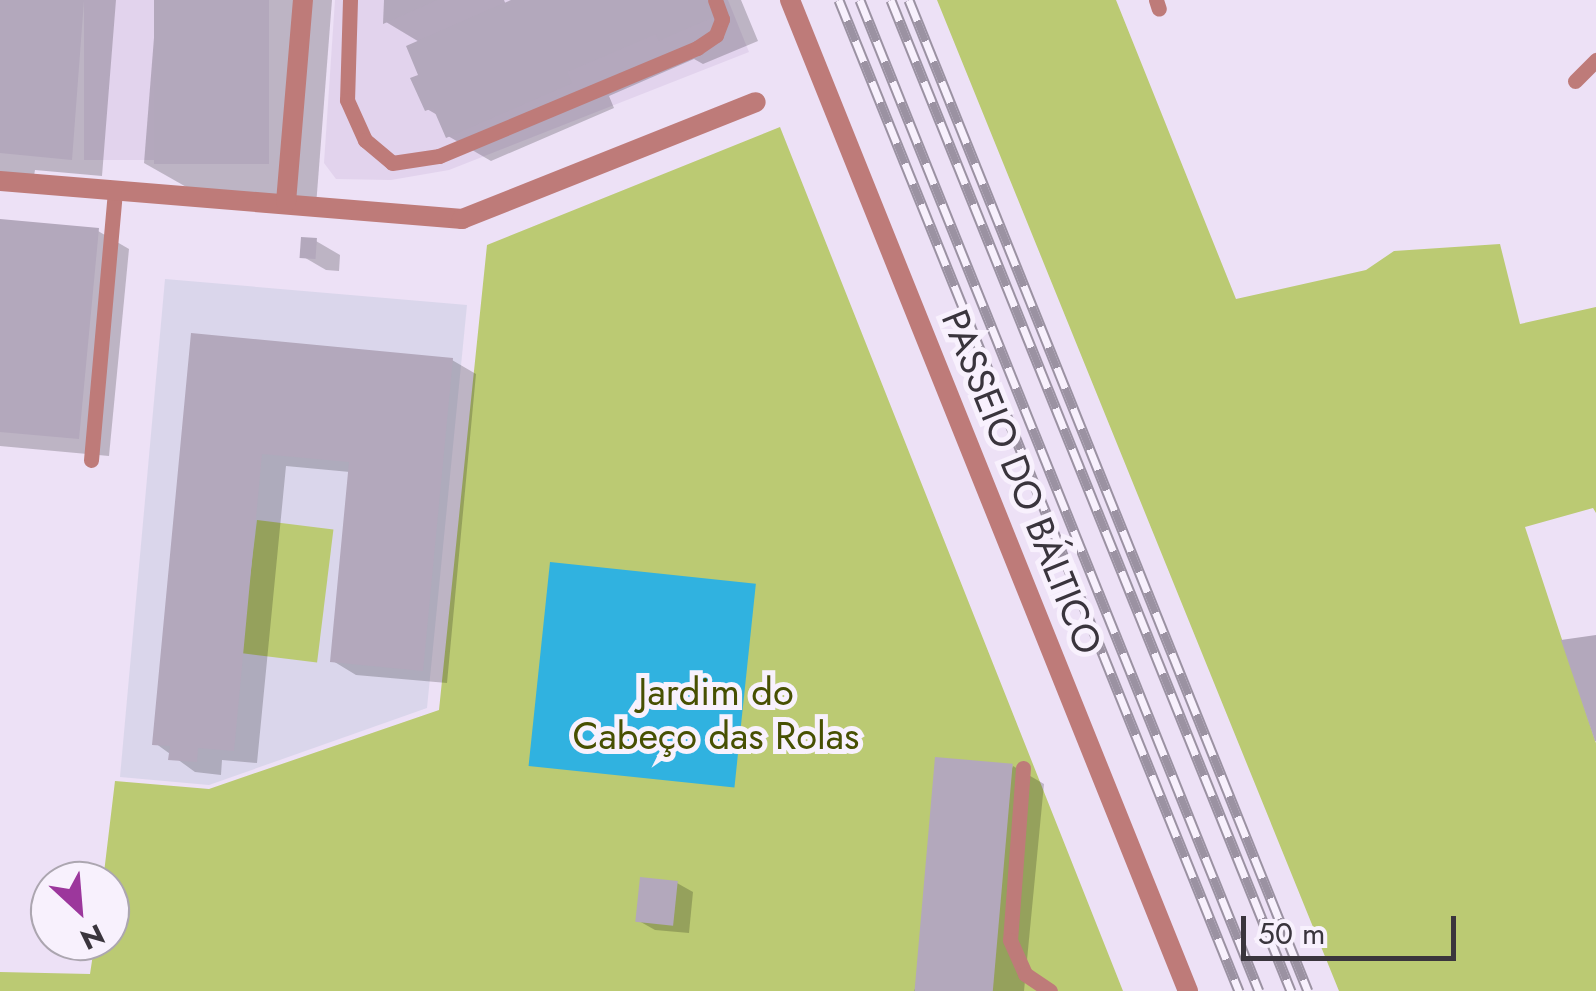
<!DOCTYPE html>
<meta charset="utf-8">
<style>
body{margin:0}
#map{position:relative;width:1596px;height:991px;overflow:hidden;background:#ede1f6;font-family:Jost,sans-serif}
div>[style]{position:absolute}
.built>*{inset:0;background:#e2d3ed;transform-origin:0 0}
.education>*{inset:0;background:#dad6eb}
.green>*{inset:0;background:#bbca73;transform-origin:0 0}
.water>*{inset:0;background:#30b2e0;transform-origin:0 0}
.shadow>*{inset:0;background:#0003}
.building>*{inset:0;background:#b3a8bc;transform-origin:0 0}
.lane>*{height:15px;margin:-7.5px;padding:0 7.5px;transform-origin:7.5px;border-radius:7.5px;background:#be7b79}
.street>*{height:20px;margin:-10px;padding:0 10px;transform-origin:10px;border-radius:10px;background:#be7b79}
.rail>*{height:11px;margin-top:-5.5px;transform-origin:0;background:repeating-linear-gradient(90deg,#f8f1fd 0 22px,#9b92a2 0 44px);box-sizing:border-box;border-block:2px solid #9b92a2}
span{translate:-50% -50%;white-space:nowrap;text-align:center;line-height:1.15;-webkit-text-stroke:10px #f8f1fd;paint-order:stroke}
.street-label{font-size:38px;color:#3a353d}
.park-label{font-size:38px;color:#475002}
.north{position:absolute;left:30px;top:861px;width:100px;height:100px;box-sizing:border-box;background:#f8f1fd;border:2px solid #aca6b0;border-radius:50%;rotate:154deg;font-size:28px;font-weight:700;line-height:40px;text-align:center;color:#3a353d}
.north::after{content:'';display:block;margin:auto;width:35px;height:45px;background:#9c379c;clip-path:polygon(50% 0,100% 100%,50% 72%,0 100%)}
.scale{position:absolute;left:1241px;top:916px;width:215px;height:45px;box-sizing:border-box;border:5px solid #3a353d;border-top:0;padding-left:12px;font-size:30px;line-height:35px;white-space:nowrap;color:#3a353d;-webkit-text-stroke:8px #f8f1fd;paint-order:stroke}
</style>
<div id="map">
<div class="built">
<div style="left:84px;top:0;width:185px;height:160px"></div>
<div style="clip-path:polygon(335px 0,728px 0,749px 52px,449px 170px,391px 180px,336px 179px,324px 163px)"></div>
</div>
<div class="education">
<div style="clip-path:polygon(165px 279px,467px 305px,427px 708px,209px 785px,120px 777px)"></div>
</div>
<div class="green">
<div style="clip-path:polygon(937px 0,1116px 0,1236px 299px,1366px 270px,1394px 251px,1500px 244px,1520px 324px,1596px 307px,1596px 513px,1593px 508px,1525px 527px,1596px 743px,1596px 991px,1339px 991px)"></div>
<div style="clip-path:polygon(780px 127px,1123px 991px,0 991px,0 972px,90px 974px,95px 941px,110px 941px,110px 881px,103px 881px,115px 781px,209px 789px,439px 710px,487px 245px)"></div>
<div style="left:257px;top:520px;width:77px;height:134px;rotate:7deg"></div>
</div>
<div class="water">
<div style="left:550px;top:562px;width:207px;height:205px;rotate:6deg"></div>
</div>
<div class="shadow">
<div style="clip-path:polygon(0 0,116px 0,102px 176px,35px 170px,34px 176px,0 173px)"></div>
<div style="clip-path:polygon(157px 0,332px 0,316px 206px,204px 197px,144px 163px)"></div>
<div style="clip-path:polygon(387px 0,504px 0,506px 5px,517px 0,741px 0,758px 41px,703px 64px,694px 59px,609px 96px,614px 108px,491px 161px,448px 136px,439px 116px,427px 109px,421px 43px,386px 22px)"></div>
<div style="clip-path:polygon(0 222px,98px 231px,129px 249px,109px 456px,0 446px)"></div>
<div style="clip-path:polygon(316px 241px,340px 255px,339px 271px,326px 270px,302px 256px)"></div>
<div style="clip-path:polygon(193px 336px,452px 360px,476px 374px,447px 683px,356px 675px,333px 661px,350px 472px,286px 466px,257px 763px,222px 760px,221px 775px,195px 772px,155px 743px)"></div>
<div style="clip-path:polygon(1013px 766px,1044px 784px,1024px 991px,914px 991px)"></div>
<div style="clip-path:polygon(677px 883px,693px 892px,689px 933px,655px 930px,639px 921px)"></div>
</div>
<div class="building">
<div style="clip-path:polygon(0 0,84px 0,72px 160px,0 153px)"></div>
<div style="left:154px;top:0;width:115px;height:164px"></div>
<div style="clip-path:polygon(384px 0,437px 0,383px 24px)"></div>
<div style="clip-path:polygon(511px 0,710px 0,716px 16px,658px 41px,656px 34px,567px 72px,572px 83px,446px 138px,433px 108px,425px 111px,410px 78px,418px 75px,406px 46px)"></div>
<div style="clip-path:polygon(0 219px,99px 228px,79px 439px,0 432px)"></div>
<div style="left:301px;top:237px;width:16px;height:21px;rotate:4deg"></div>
<div style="clip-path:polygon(191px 333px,453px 358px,423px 671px,330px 662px,349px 462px,262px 454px,234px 751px,198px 748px,197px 762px,168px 760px,170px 746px,152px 745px)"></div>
<div style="clip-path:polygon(1596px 635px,1596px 741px,1595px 741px,1561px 640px)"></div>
<div style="left:935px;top:757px;width:78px;height:235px;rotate:5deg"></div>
<div style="left:640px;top:877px;width:38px;height:45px;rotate:6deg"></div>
</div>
<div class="lane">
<div style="left:350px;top:0;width:100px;rotate:91.7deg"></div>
<div style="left:347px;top:100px;width:44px;rotate:65.8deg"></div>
<div style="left:365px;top:140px;width:35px;rotate:40deg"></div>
<div style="left:392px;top:163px;width:48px;rotate:-8.5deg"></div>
<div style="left:439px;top:156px;width:280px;rotate:-22.7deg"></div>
<div style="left:697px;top:48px;width:23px;rotate:-34deg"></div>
<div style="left:716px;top:35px;width:17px;rotate:-69deg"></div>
<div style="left:722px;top:19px;width:20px;rotate:-110deg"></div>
<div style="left:1156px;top:0;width:9px;rotate:72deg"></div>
<div style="left:1575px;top:81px;width:30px;rotate:-45deg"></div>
<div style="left:91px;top:460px;width:271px;rotate:-84.9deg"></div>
<div style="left:1023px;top:768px;width:172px;rotate:94.3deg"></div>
<div style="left:1010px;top:940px;width:37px;rotate:66deg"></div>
<div style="left:1025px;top:974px;width:30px;rotate:34deg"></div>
</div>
<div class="street">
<div style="left:790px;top:0;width:1068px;rotate:68.12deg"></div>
<div style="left:0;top:181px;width:464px;rotate:4.7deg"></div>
<div style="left:462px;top:219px;width:316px;rotate:-21.7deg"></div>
<div style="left:286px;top:202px;width:203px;rotate:-85.2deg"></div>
</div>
<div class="rail">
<div style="left:839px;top:0;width:1069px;rotate:68.02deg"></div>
<div style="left:860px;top:0;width:1068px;rotate:68.07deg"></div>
<div style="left:891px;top:0;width:1069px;rotate:68.02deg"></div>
<div style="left:909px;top:0;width:1068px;rotate:68.07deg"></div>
</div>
<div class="street-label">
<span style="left:1022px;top:482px;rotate:68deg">PASSEIO DO BÁLTICO</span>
</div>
<div class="park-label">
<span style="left:716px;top:714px">Jardim do<br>Cabeço das Rolas</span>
</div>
<div class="north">N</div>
<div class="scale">50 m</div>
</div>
